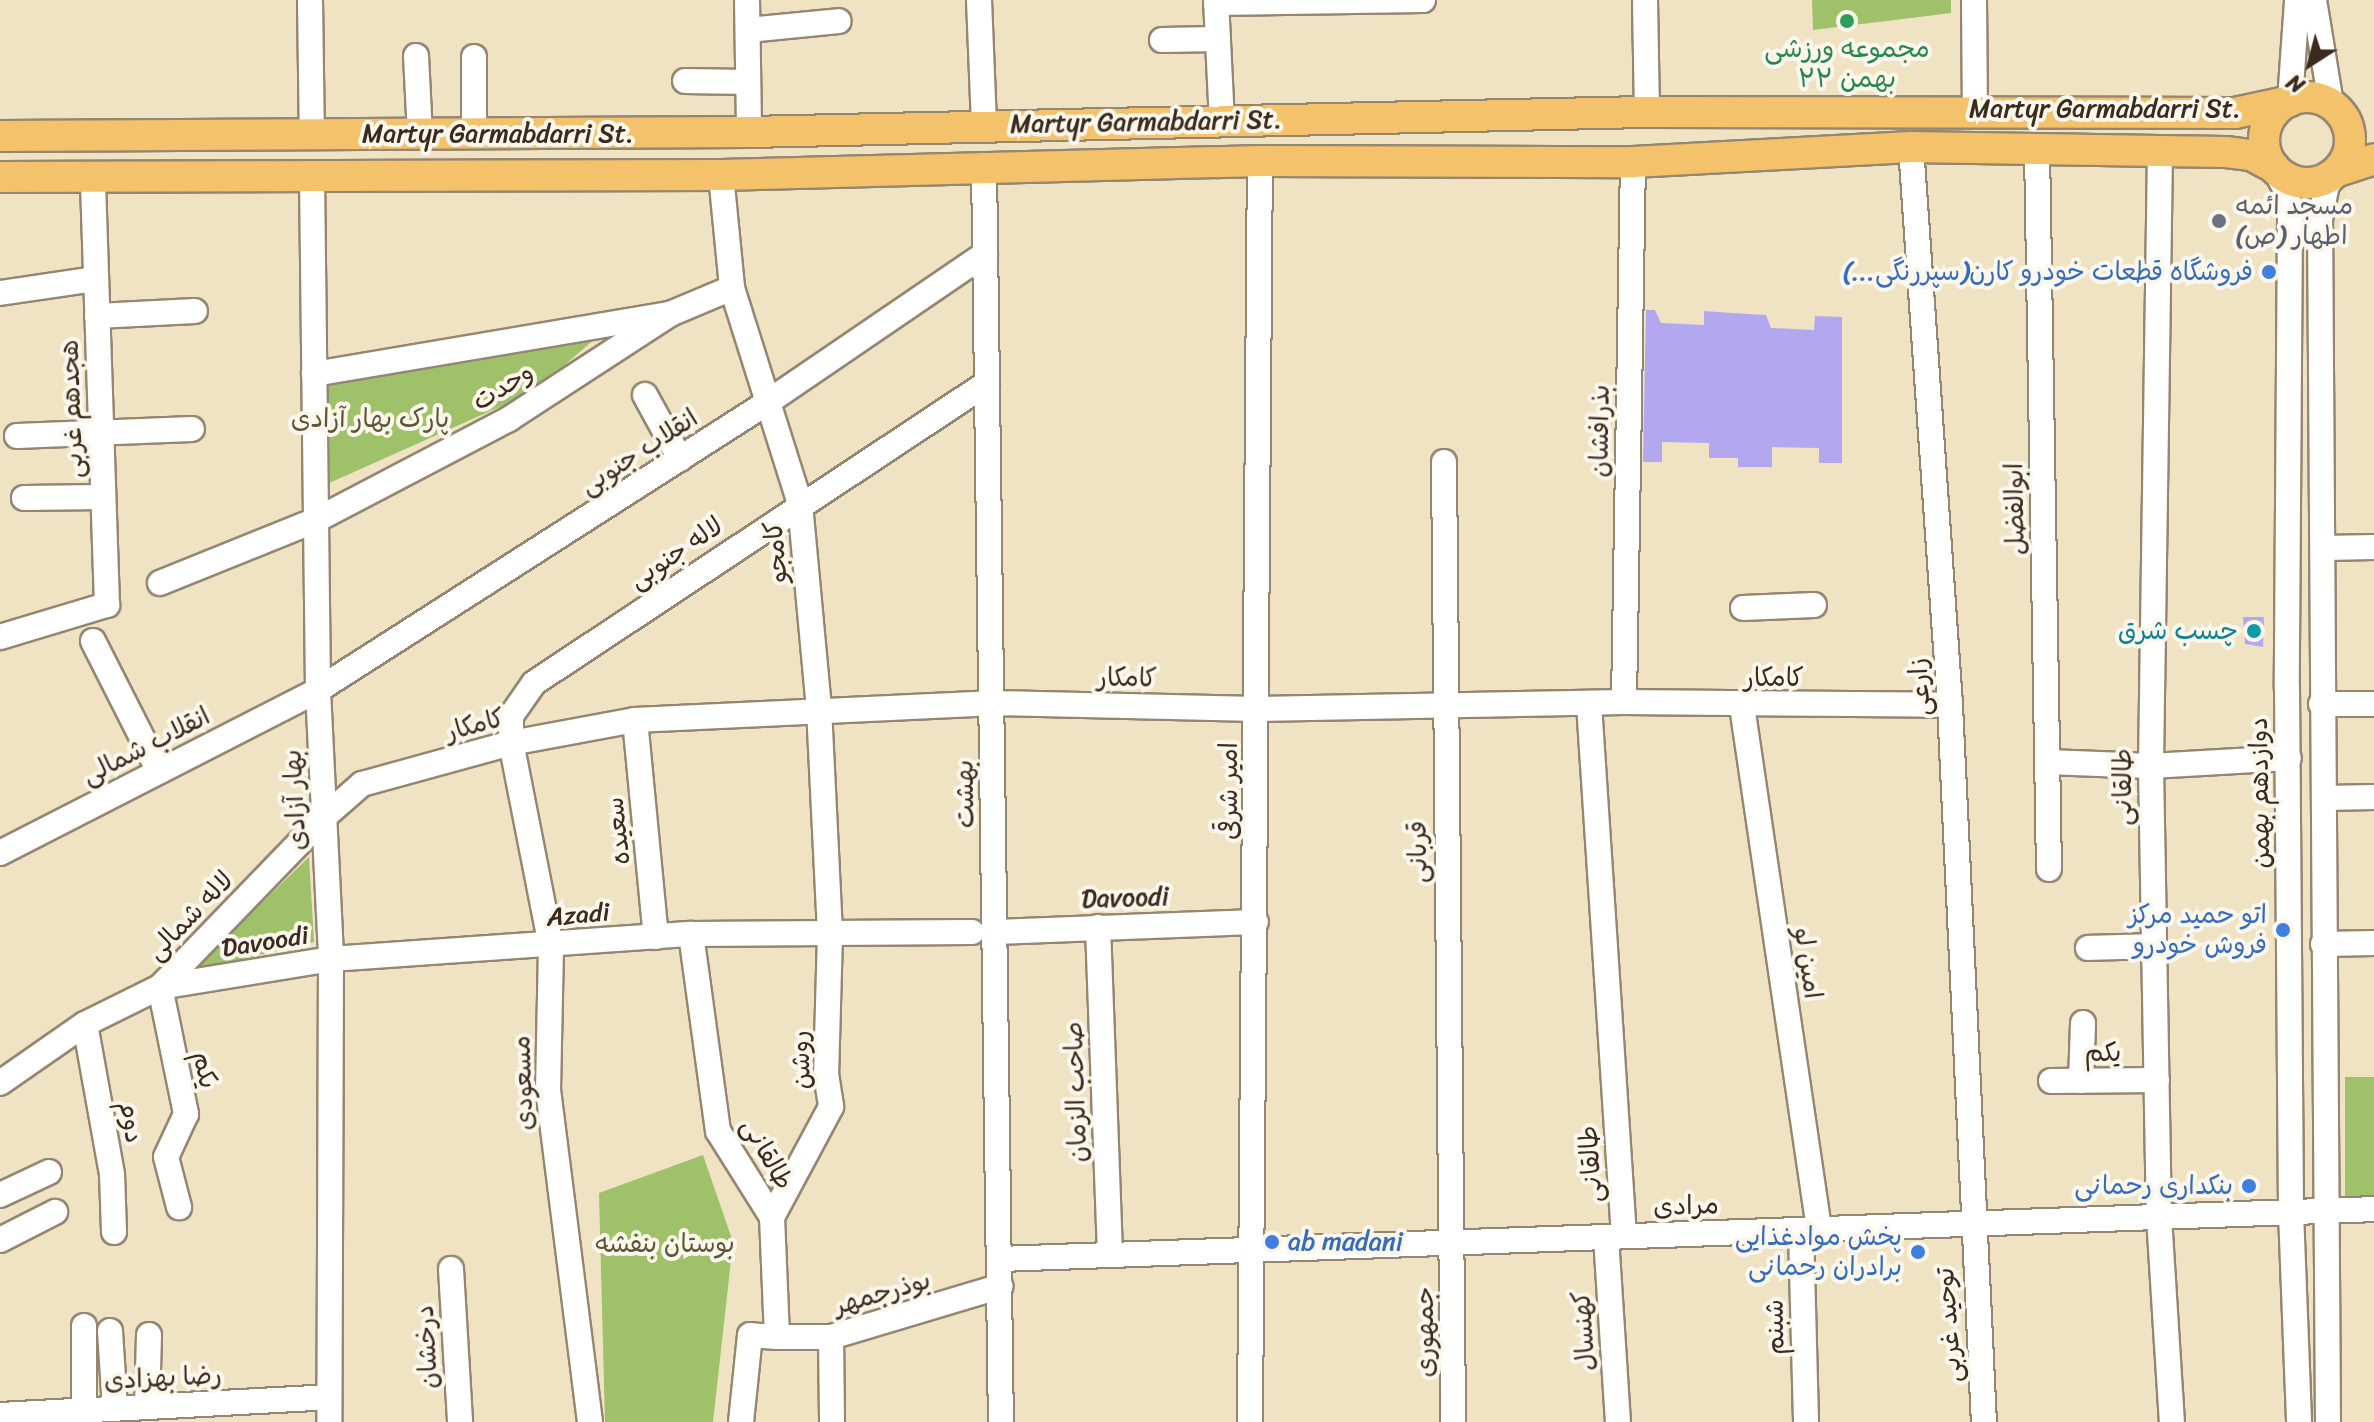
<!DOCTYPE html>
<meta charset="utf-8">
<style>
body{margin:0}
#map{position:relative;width:2374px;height:1422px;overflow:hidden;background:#efe3c4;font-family:Sriracha,"Playpen Sans Arabic",sans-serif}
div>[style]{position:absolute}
.green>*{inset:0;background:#9ec16a;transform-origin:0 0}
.building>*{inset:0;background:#b3a7f0}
.roads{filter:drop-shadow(2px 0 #958671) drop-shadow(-2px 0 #958671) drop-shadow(0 2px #958671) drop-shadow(0 -2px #958671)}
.minor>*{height:24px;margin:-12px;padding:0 12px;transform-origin:12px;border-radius:12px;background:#fff}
.major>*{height:30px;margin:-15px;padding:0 15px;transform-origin:15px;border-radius:15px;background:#f3c26a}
.major>.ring{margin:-15px;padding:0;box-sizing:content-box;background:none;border:30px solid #f3c26a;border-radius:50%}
.dots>*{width:22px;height:22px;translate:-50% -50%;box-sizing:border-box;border:4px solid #fbf7ec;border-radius:50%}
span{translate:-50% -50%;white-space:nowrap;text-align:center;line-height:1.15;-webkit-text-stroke:8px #fbf7ec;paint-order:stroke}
.leisure-label{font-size:26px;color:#27864d}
.street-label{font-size:26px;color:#3b2a1e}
.worship-label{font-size:26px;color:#5b616d}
.left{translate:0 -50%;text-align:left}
.shop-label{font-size:26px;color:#366cbe}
.right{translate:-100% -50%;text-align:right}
.park-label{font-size:26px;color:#595735}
.culture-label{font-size:26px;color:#0d838f}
.north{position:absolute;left:2270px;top:24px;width:80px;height:80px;-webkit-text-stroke:6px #fbf7ec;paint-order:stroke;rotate:216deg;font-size:22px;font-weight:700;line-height:32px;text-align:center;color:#3b2a1e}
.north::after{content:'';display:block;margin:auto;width:28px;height:36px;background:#3b2a1e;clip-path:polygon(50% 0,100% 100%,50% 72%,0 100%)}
</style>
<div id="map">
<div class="green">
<div style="clip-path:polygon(1812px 0,1951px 0,1951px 13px,1813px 30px)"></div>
<div style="clip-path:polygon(605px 330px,535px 391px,327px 484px,325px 384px)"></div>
<div style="clip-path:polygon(309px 857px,314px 942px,191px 971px)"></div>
<div style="left:2374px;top:1077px;width:120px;height:29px;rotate:90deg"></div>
<div style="clip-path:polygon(703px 1155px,733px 1242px,713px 1422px,605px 1422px,599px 1193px)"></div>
</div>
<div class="building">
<div style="clip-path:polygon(1646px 310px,1655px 310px,1661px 323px,1704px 325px,1704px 311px,1732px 313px,1766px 315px,1771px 328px,1814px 330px,1815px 316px,1842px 317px,1842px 463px,1819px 463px,1819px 448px,1772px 447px,1772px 467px,1738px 467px,1738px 458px,1709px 458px,1709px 443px,1662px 442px,1662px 462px,1643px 462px)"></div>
<div style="clip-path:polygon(2243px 617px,2264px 617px,2263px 647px,2245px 644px)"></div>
</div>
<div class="roads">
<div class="minor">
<div style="left:310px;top:0;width:135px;rotate:89.2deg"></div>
<div style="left:747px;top:0;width:132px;rotate:89.1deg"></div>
<div style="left:979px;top:0;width:124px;rotate:87.7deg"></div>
<div style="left:1216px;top:0;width:122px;rotate:87.2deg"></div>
<div style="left:1645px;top:0;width:112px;rotate:89deg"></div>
<div style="left:1974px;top:0;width:110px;rotate:89.5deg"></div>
<div style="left:2314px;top:0;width:105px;rotate:80.7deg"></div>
<div style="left:1216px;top:3px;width:207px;rotate:-0.8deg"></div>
<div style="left:748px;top:30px;width:91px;rotate:-5.6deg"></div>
<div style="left:1162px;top:40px;width:56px;rotate:-1deg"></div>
<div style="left:416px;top:56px;width:78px;rotate:87.1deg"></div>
<div style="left:685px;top:81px;width:63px;rotate:0.9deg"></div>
<div style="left:2290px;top:101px;width:101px;rotate:-86deg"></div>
<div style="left:474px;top:134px;width:77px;rotate:-90deg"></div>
<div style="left:1911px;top:147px;width:559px;rotate:86deg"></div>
<div style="left:1950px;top:705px;width:718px;rotate:87.29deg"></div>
<div style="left:2037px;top:148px;width:721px;rotate:89.05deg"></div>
<div style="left:2160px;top:151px;width:615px;rotate:90.84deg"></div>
<div style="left:2151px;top:766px;width:451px;rotate:89deg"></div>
<div style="left:2159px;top:1217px;width:205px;rotate:86.4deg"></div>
<div style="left:984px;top:165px;width:1257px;rotate:89.23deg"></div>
<div style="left:2274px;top:167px;width:28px;rotate:63deg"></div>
<div style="left:2287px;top:192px;width:26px;rotate:83deg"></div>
<div style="left:2290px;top:218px;width:470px;rotate:90.4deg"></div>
<div style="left:2287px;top:688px;width:524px;rotate:89.56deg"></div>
<div style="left:2291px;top:1212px;width:210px;rotate:87.8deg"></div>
<div style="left:721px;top:175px;width:114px;rotate:84.4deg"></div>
<div style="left:732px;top:288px;width:226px;rotate:72.5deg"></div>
<div style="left:800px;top:504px;width:205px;rotate:84.7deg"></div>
<div style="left:819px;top:708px;width:226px;rotate:87.2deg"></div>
<div style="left:830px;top:934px;width:140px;rotate:91.6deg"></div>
<div style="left:826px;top:1074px;width:33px;rotate:81deg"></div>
<div style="left:831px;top:1107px;width:125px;rotate:118.2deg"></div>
<div style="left:312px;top:176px;width:514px;rotate:89.33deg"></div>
<div style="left:318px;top:690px;width:269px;rotate:87.2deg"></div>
<div style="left:331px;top:959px;width:463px;rotate:90.2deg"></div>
<div style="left:0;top:293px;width:97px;rotate:-8.3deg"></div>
<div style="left:97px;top:316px;width:98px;rotate:-2.9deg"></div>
<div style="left:314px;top:374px;width:361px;rotate:-9.6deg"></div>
<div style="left:670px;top:314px;width:67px;rotate:-22.8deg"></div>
<div style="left:645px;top:395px;width:73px;rotate:61.3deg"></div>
<div style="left:17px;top:436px;width:175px;rotate:-2.3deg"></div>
<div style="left:1444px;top:462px;width:960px;rotate:89.46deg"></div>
<div style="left:24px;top:498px;width:79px;rotate:-0.7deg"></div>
<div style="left:2324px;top:548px;width:50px;rotate:-1.1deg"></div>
<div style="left:160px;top:583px;width:168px;rotate:-22deg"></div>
<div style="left:316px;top:520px;width:218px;rotate:-27.6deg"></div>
<div style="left:509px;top:419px;width:192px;rotate:-33.1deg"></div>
<div style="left:1743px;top:608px;width:71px;rotate:-2.4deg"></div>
<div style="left:0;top:637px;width:112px;rotate:-16.7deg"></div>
<div style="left:107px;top:605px;width:429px;rotate:-91.9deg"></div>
<div style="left:93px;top:641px;width:146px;rotate:63.1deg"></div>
<div style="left:1624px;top:702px;width:540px;rotate:-89.05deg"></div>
<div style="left:1589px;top:704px;width:533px;rotate:86.24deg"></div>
<div style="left:2321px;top:704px;width:53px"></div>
<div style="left:1742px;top:706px;width:529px;rotate:81.62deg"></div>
<div style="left:635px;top:720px;width:218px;rotate:84.5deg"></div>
<div style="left:2047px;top:762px;width:104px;rotate:2.2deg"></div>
<div style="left:2151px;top:766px;width:138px;rotate:-3.3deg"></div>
<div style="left:2324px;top:798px;width:50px;rotate:-1.1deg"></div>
<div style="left:0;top:853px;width:357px;rotate:-27.1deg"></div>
<div style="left:318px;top:690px;width:531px;rotate:-32.61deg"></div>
<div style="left:765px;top:404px;width:266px;rotate:-34.3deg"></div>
<div style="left:1098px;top:927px;width:328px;rotate:87.9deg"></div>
<div style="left:995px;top:932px;width:261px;rotate:-2.2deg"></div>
<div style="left:691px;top:934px;width:199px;rotate:82.2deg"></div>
<div style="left:718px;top:1131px;width:102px;rotate:57.9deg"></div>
<div style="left:772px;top:1217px;width:120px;rotate:87.6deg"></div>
<div style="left:777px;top:1337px;width:27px;rotate:-176deg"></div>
<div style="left:750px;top:1335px;width:87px;rotate:95.9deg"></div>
<div style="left:2323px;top:944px;width:51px;rotate:-1.1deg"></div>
<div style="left:2088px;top:948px;width:66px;rotate:-1.7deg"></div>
<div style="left:160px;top:987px;width:173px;rotate:-9.3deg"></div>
<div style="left:331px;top:959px;width:361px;rotate:-4deg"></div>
<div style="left:691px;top:934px;width:281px;rotate:-0.4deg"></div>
<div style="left:160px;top:987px;width:130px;rotate:78.4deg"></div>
<div style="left:186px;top:1114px;width:47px;rotate:114.9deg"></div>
<div style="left:166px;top:1157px;width:52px;rotate:75.4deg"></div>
<div style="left:85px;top:1024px;width:152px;rotate:79.8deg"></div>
<div style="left:112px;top:1174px;width:58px;rotate:88deg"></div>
<div style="left:2051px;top:1081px;width:106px;rotate:-0.5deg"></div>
<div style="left:2081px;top:1081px;width:58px;rotate:-88deg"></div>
<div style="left:0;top:1083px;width:103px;rotate:-34.8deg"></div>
<div style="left:85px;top:1024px;width:84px;rotate:-26.3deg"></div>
<div style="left:160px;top:987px;width:235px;rotate:-46deg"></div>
<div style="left:323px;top:818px;width:52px;rotate:-41.1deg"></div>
<div style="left:362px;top:784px;width:155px;rotate:-15.4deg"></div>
<div style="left:511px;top:743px;width:126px;rotate:-10.5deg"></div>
<div style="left:635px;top:720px;width:356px;rotate:-2.7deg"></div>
<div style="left:991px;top:703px;width:266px;rotate:1.3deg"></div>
<div style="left:1257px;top:709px;width:367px;rotate:-1.1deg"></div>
<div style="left:1624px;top:702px;width:326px;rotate:0.5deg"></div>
<div style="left:0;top:1195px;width:54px;rotate:-25.1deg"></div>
<div style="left:1801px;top:1230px;width:192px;rotate:88.5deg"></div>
<div style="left:1606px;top:1237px;width:185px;rotate:86.3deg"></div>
<div style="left:0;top:1240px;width:62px;rotate:-27deg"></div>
<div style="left:1000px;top:1259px;width:1375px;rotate:-2.08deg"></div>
<div style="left:451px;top:1269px;width:153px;rotate:86.6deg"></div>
<div style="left:84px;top:1326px;width:84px;rotate:90deg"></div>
<div style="left:110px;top:1331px;width:77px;rotate:86.3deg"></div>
<div style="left:777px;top:1337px;width:54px"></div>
<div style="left:831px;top:1337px;width:177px;rotate:-16.7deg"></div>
<div style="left:831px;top:1337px;width:85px;rotate:89.3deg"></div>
<div style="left:147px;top:1407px;width:72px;rotate:-88.4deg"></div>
<div style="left:0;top:1415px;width:329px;rotate:-3.1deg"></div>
<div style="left:590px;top:1422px;width:334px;rotate:-97.2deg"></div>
<div style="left:548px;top:1091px;width:145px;rotate:-88.8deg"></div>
<div style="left:551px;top:946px;width:207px;rotate:-101.1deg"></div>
<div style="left:511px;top:743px;width:27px;rotate:-90deg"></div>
<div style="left:511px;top:716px;width:40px;rotate:-55.1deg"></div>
<div style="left:534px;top:683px;width:543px;rotate:-33.51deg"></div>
<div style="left:1250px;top:1422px;width:1261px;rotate:-89.55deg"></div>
<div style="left:2328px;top:1422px;width:1202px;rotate:-90.38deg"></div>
<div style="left:2320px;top:220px;width:36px;rotate:-79deg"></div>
<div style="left:2327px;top:185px;width:18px;rotate:-52deg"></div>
</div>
<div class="major">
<div class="ring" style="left:2264px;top:97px;width:56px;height:56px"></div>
<div style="left:0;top:136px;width:749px;rotate:-0.31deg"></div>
<div style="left:749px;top:132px;width:898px;rotate:-1.28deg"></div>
<div style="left:1647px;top:112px;width:588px;rotate:0.1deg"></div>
<div style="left:2235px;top:113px;width:56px;rotate:-12.3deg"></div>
<div style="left:2338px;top:171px;width:38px;rotate:-18deg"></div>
<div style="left:0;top:177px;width:721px;rotate:-0.16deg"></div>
<div style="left:721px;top:175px;width:539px;rotate:-1.49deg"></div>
<div style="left:1260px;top:161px;width:373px;rotate:0.2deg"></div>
<div style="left:1633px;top:162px;width:278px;rotate:-3.1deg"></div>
<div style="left:1911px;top:147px;width:315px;rotate:0.9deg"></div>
<div style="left:2226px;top:152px;width:25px;rotate:7deg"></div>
<div style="left:2251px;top:155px;width:26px;rotate:28deg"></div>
</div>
</div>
<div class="dots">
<div style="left:1847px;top:21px;background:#2e9e5b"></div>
<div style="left:2219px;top:221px;background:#6b7280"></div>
<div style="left:2269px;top:272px;background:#3f7fe0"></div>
<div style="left:2254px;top:631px;background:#0f9aa8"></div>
<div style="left:2283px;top:930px;background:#3f7fe0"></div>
<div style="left:2249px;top:1186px;background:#3f7fe0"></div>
<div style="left:1272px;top:1242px;background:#3f7fe0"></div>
<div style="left:1918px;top:1252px;background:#3f7fe0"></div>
</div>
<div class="leisure-label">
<span style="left:1847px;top:64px">مجموعه ورزشی<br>۲۲ بهمن</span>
</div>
<div class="street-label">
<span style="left:2105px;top:109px">Martyr Garmabdarri St.</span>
<span style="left:1146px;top:122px;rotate:-1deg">Martyr Garmabdarri St.</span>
<span style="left:498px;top:134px">Martyr Garmabdarri St.</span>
<span style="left:503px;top:387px;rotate:-31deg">وحدت</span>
<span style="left:72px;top:409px;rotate:-92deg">هجدهم غربی</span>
<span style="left:1600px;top:431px;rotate:-89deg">بذرافشان</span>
<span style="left:639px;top:452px;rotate:-33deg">انقلاب جنوبی</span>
<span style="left:2015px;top:509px;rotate:-91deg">ابوالفضل</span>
<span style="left:776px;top:552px;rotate:-95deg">کامجو</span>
<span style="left:676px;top:553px;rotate:-34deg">لاله جنوبی</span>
<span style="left:1127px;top:678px;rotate:1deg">کامکار</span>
<span style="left:1774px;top:678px">کامکار</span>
<span style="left:1920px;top:687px;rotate:-94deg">زارعی</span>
<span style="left:475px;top:725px;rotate:-15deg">کامکار</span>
<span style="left:146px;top:746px;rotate:-27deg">انقلاب شمالی</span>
<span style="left:2123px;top:787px;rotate:-90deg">طالقانی</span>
<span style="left:1229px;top:791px;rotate:-90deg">امیر شرقی</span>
<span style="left:2260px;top:793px;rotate:-91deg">دوازدهم بهمن</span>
<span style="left:965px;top:794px;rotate:-91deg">بهشت</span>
<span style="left:295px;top:800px;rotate:-93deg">بهار آزادی</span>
<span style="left:618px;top:831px;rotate:-96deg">سعیده</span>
<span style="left:1418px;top:852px;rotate:-91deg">قربانی</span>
<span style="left:1125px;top:898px;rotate:-2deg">Davoodi</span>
<span style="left:578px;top:915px;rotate:-5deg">Azadi</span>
<span style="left:190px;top:916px;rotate:-46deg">لاله شمالی</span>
<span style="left:265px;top:942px;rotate:-9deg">Davoodi</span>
<span style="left:1808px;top:963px;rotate:82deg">امین لو</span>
<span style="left:2103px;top:1053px">یکم</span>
<span style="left:801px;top:1060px;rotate:-92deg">روشن</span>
<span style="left:205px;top:1070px;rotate:79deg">یکم</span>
<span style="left:523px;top:1083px;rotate:-92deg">مسعودی</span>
<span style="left:1076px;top:1092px;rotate:-92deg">صاحب الزمان</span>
<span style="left:131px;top:1122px;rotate:80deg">دوم</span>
<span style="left:767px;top:1154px;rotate:60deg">طالقانی</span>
<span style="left:1591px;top:1164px;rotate:-94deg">طالقانی</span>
<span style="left:1686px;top:1206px;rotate:-2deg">مرادی</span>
<span style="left:882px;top:1293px;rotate:-16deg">بوذرجمهر</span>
<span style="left:1949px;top:1325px;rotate:-94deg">توحید غربی</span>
<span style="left:1775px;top:1327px;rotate:-91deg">شبنم</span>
<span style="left:1584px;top:1331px;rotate:-94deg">کهنسال</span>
<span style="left:1425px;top:1332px;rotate:-90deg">جمهوری</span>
<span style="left:427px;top:1347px;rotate:-93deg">درخشان</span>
<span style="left:163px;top:1378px;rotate:-3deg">رضا بهزادی</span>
</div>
<div class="worship-label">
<span class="left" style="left:2235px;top:221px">مسجد ائمه<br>اطهار (ص)</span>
</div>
<div class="shop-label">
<span class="right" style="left:2253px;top:272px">فروشگاه قطعات خودرو کارن(سپررنگی...)</span>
<span class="right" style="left:2267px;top:930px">اتو حمید مرکز<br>فروش خودرو</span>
<span class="right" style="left:2233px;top:1186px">بنکداری رحمانی</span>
<span class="right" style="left:1902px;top:1252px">پخش موادغذایی<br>برادران رحمانی</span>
<span class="left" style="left:1288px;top:1242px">ab madani</span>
</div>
<div class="park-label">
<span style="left:370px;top:419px">پارک بهار آزادی</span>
<span style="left:665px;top:1244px">بوستان بنفشه</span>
</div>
<div class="culture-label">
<span class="right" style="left:2238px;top:631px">چسب شرق</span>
</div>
<div class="north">N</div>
</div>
